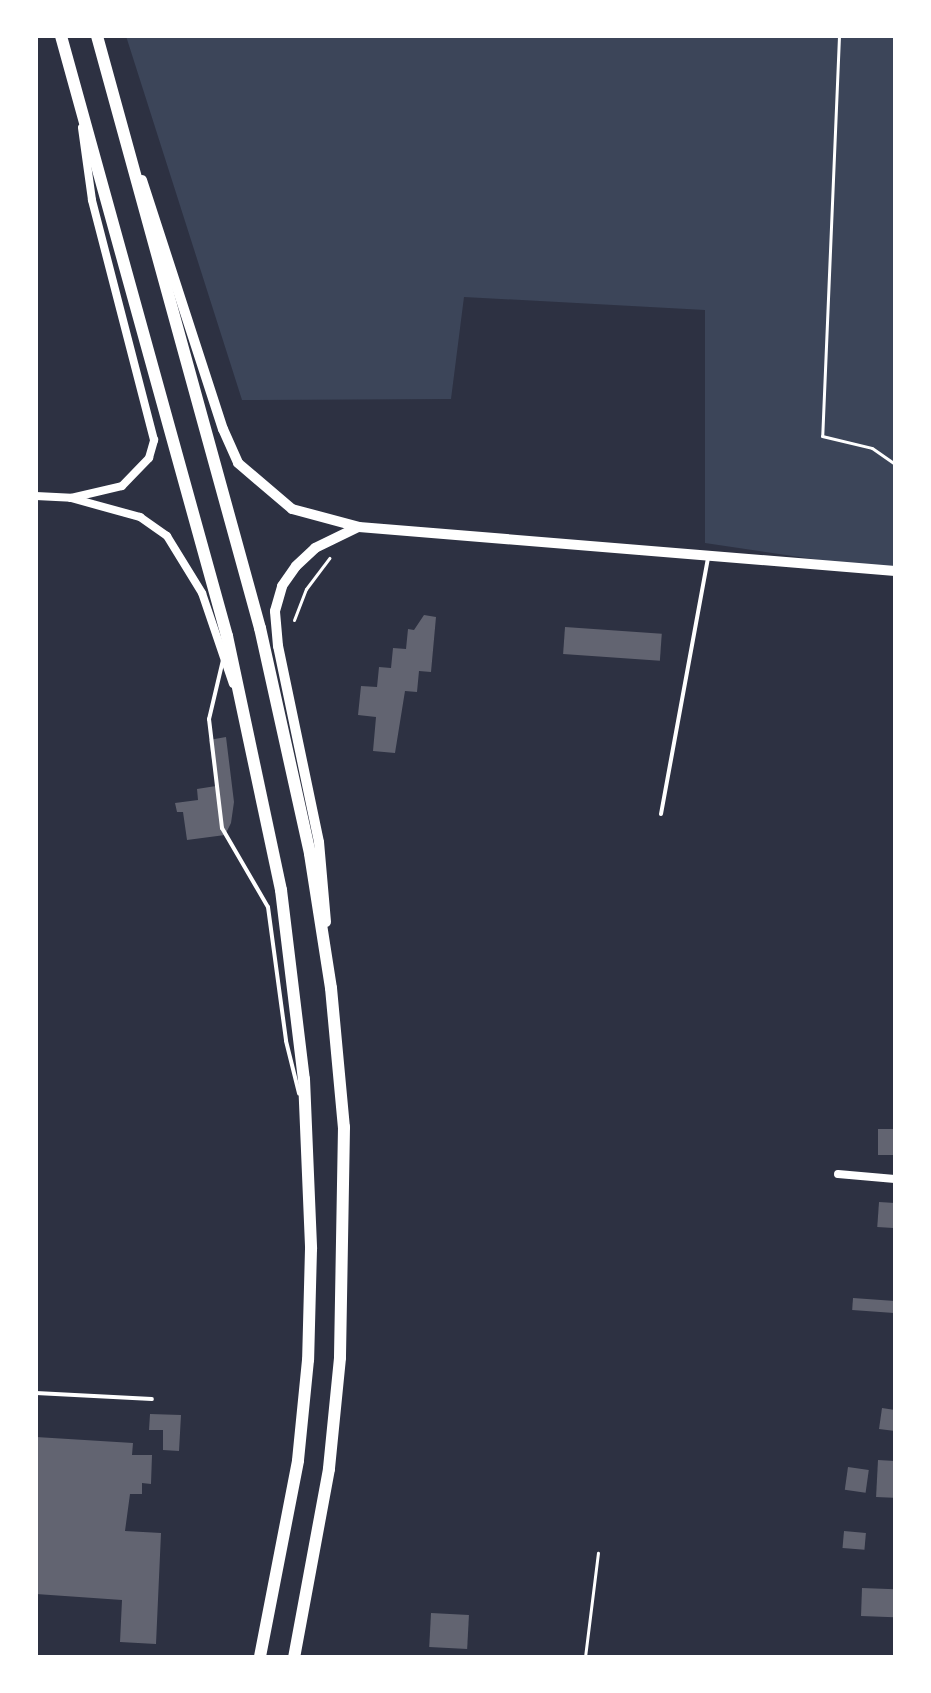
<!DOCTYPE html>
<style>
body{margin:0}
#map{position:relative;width:931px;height:1693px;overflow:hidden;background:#2d3142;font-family:"Alegreya Sans",sans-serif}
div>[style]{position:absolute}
.green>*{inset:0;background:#3c4559}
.building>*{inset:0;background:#626471;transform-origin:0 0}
.path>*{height:3px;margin:-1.5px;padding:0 1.5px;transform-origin:1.5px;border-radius:1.5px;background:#fff}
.service>*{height:4px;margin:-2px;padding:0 2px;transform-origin:2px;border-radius:2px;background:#fff}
.minor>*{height:8px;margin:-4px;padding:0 4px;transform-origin:4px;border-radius:4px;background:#fff}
.tertiary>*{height:10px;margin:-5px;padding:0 5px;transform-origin:5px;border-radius:5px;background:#fff}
.trunk>*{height:12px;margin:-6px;padding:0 6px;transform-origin:6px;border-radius:6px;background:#fff}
span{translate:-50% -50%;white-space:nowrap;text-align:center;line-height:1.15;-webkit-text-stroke:7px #fff;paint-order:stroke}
.frame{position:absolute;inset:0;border:38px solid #fff;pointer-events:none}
</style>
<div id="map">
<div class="green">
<div style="clip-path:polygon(126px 36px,895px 36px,895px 571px,705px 543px,705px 310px,464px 297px,451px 399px,242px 400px)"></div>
</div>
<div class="building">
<div style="clip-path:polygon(424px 615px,436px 617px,431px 672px,419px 671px,417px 692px,405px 691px,395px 753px,373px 751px,376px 717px,358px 715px,361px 686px,377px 687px,379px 667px,391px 668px,393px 648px,406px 649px,408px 629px,414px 630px)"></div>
<div style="left:565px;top:627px;width:97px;height:27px;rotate:4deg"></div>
<div style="clip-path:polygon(226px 737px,234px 802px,231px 823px,225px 835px,187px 840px,183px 812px,177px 812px,175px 803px,198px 800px,197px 789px,216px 786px,209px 740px)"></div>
<div style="left:878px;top:1129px;width:17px;height:26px"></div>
<div style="left:879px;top:1202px;width:16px;height:25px;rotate:4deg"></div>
<div style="left:853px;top:1298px;width:42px;height:12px;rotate:4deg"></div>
<div style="clip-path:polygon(882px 1408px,895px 1410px,895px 1431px,879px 1429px)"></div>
<div style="clip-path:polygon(150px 1414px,181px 1415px,179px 1451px,163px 1450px,163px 1430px,149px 1430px)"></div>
<div style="clip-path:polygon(36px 1437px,133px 1443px,132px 1455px,152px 1455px,151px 1484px,142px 1483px,142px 1494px,130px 1494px,125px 1531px,161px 1533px,156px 1644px,120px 1642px,122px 1600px,36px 1594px)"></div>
<div style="left:878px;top:1460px;width:17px;height:37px;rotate:3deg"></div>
<div style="left:848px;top:1467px;width:21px;height:23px;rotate:8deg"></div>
<div style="left:844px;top:1531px;width:22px;height:17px;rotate:5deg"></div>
<div style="left:862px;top:1588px;width:33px;height:28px;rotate:2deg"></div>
<div style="left:431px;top:1613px;width:38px;height:34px;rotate:3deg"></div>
</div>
<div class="path">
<div style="left:839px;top:36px;width:400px;rotate:92.4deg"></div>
<div style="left:822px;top:436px;width:51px;rotate:13.5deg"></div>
<div style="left:872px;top:448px;width:28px;rotate:35deg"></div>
<div style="left:294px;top:620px;width:33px;rotate:-69deg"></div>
<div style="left:306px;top:589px;width:39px;rotate:-53deg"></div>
<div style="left:585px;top:1657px;width:105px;rotate:-82.9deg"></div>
</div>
<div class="service">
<div style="left:223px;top:660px;width:61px;rotate:103.3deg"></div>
<div style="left:209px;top:719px;width:110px;rotate:83.2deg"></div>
<div style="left:222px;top:828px;width:91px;rotate:59.8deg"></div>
<div style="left:268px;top:907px;width:135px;rotate:82.3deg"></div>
<div style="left:286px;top:1041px;width:54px;rotate:76deg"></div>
<div style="left:661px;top:814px;width:261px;rotate:-79.6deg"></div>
<div style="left:36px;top:1393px;width:116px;rotate:3deg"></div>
<div style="left:36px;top:1654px;width:3px;rotate:90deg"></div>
</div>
<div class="minor">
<div style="left:36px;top:496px;width:35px;rotate:3deg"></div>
<div style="left:71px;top:498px;width:72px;rotate:15.4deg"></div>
<div style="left:140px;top:517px;width:33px;rotate:35deg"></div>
<div style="left:167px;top:536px;width:67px;rotate:58.4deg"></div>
<div style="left:202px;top:593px;width:96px;rotate:71.2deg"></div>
<div style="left:71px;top:498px;width:52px;rotate:-13.2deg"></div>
<div style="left:122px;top:486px;width:39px;rotate:-46deg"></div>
<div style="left:149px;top:458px;width:19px;rotate:-74deg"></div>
<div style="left:154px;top:440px;width:248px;rotate:-104.5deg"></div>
<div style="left:92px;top:200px;width:73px;rotate:-97.9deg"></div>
<div style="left:838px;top:1174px;width:57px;rotate:5deg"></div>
</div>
<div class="tertiary">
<div style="left:142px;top:180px;width:262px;rotate:72deg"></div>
<div style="left:223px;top:429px;width:37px;rotate:66deg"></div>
<div style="left:238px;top:463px;width:71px;rotate:40.4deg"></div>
<div style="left:292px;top:509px;width:69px;rotate:15deg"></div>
<div style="left:359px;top:527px;width:538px;rotate:4.69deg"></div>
<div style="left:326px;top:922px;width:80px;rotate:-95deg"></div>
<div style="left:319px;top:842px;width:200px;rotate:-101.8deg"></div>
<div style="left:278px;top:646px;width:35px;rotate:-95deg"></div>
<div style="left:275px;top:611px;width:26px;rotate:-74deg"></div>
<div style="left:282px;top:586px;width:24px;rotate:-55deg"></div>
<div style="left:296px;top:566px;width:26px;rotate:-43deg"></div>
<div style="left:315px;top:548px;width:48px;rotate:-26deg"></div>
</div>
<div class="trunk">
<div style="left:61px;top:36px;width:623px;rotate:74.54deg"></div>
<div style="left:227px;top:636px;width:260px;rotate:78deg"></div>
<div style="left:281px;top:890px;width:190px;rotate:83.1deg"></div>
<div style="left:304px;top:1079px;width:170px;rotate:87.6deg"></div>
<div style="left:311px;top:1249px;width:111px;rotate:91.5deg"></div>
<div style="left:308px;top:1360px;width:101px;rotate:95.7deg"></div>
<div style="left:298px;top:1461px;width:200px;rotate:101deg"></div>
<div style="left:97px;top:36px;width:614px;rotate:74.61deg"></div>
<div style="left:260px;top:628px;width:231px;rotate:77.5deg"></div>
<div style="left:310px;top:854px;width:136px;rotate:81.1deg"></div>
<div style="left:331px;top:988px;width:140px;rotate:84.7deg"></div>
<div style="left:344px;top:1127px;width:231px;rotate:91deg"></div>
<div style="left:340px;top:1358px;width:112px;rotate:95.7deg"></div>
<div style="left:329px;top:1469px;width:191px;rotate:100.5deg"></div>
</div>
<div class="frame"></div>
</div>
